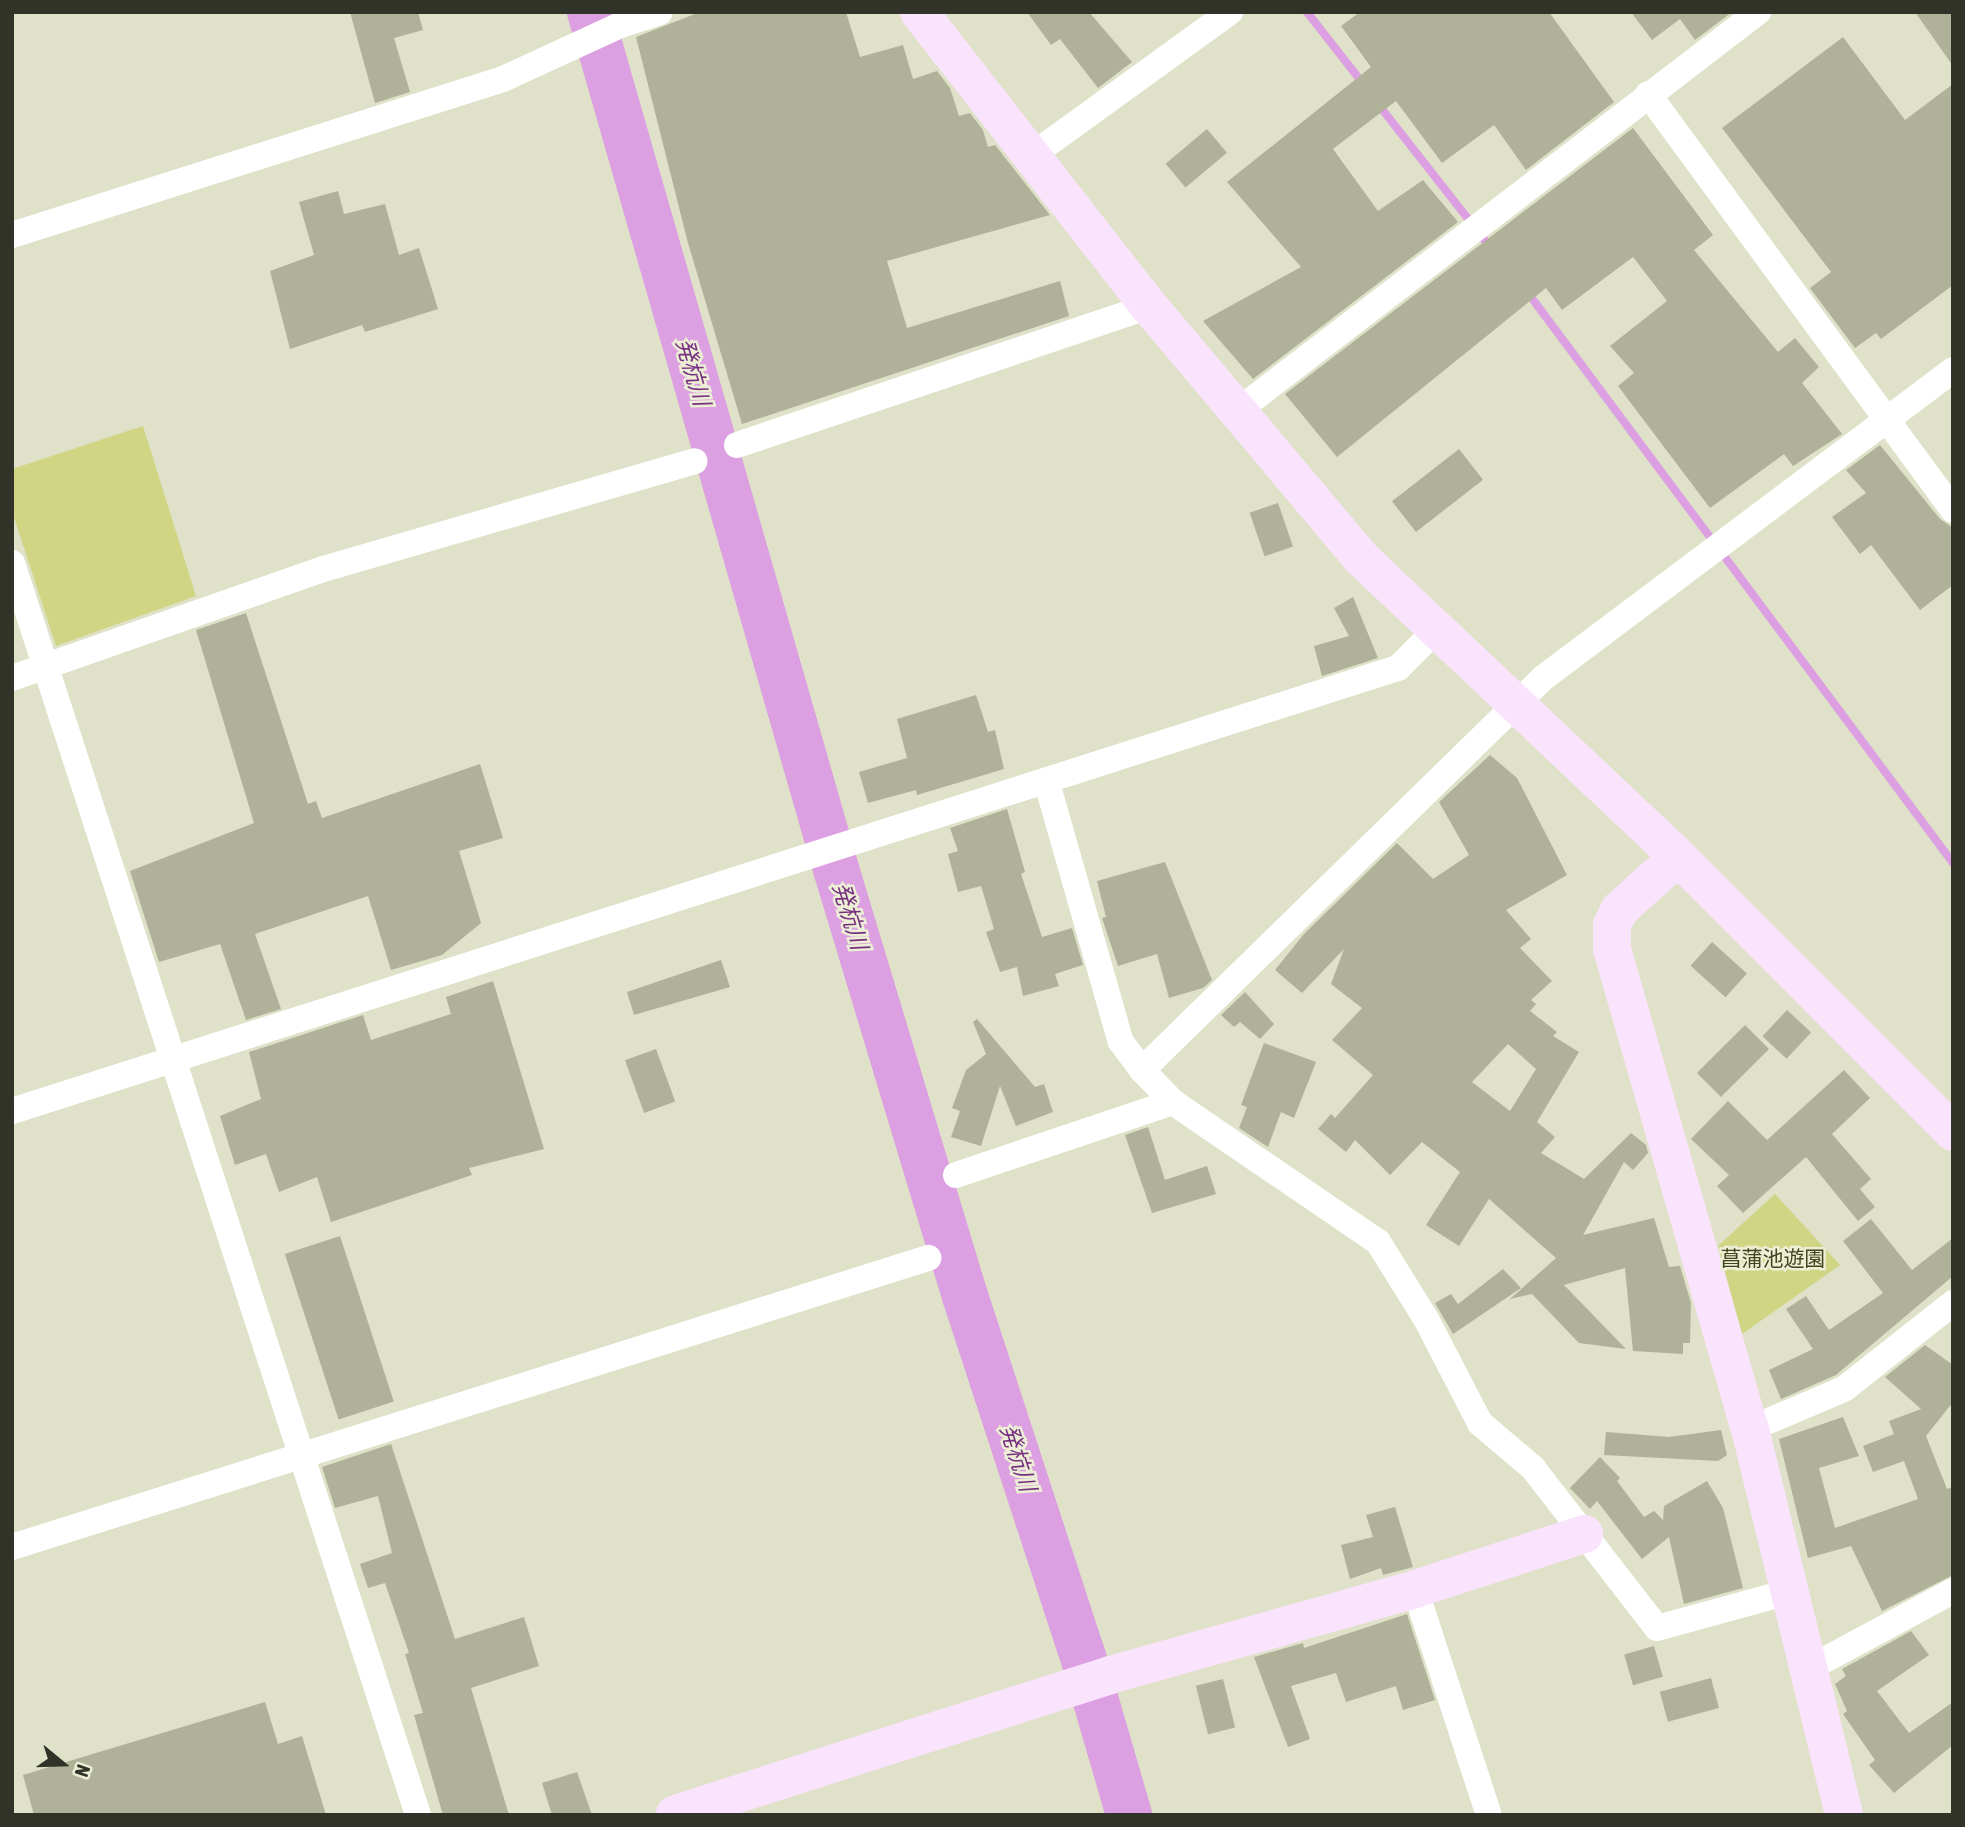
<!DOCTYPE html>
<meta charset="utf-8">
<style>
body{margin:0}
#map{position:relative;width:1965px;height:1827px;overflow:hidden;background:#dfe1c8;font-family:"Asap Condensed","Noto Sans JP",sans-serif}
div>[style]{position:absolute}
.green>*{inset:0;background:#d0d583}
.stream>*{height:8px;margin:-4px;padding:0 4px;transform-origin:4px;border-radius:4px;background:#dc9fe2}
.river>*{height:46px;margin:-23px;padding:0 23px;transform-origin:23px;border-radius:23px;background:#dc9fe2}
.building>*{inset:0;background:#afb199;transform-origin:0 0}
.street>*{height:26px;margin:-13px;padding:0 13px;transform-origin:13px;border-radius:13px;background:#fff}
.secondary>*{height:38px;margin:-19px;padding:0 19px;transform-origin:19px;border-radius:19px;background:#fae3fd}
span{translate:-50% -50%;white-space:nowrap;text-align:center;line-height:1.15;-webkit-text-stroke:5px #eceed5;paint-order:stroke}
.park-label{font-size:21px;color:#43441e}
.water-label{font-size:23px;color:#783181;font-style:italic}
.frame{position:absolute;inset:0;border:14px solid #313228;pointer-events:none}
.north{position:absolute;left:28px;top:1729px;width:70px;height:70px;-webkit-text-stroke:5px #eceed5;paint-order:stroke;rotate:109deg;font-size:19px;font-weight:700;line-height:28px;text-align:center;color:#313228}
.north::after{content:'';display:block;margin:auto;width:24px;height:32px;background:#313228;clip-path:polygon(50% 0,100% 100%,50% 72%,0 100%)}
</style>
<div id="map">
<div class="green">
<div style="clip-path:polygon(143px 426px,196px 596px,56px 646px,12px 511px,12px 469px)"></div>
<div style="clip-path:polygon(1775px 1194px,1840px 1265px,1742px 1334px,1718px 1246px)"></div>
</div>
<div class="stream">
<div style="left:1307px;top:12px;width:93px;rotate:52deg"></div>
<div style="left:1378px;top:104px;width:183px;rotate:51.9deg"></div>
<div style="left:1528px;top:293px;width:711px;rotate:53.29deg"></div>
</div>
<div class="river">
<div style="left:590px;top:12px;width:892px;rotate:73.98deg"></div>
<div style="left:836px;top:869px;width:446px;rotate:73.2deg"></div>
<div style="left:965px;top:1296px;width:376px;rotate:71.9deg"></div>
<div style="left:1082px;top:1653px;width:169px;rotate:73.8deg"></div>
</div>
<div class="building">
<div style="clip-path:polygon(350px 12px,418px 12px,423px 30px,394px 38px,410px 92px,375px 103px)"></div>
<div style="clip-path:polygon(700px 12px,846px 12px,860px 57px,903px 45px,913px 79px,937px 71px,950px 88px,959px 116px,970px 113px,983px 130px,988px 147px,995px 145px,1050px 215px,887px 261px,907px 328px,1060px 281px,1069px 316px,742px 424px,688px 243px,636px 37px)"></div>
<div style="clip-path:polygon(1027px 12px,1089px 12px,1132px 62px,1098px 88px,1060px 39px,1051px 45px)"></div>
<div style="clip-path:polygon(1360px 12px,1549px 12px,1614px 102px,1526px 170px,1494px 125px,1442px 163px,1396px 101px,1333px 149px,1378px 211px,1423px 180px,1458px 222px,1253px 379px,1203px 321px,1301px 267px,1227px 182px,1371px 67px,1341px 26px)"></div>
<div style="clip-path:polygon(1631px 12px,1732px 12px,1695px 40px,1680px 19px,1652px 40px)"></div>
<div style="clip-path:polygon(1915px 12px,1953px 12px,1953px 66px)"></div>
<div style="clip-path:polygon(1843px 37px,1905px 120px,1953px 84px,1953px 285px,1881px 339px,1876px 333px,1855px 348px,1810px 288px,1831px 272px,1722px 128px)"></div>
<div style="clip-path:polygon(1633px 128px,1713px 235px,1694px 250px,1778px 352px,1795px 338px,1819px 367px,1802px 383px,1842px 434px,1793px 466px,1784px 454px,1710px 508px,1618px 386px,1634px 373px,1610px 346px,1667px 301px,1633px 257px,1562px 310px,1546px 288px,1337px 457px,1285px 394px)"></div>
<div style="left:1207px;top:129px;width:31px;height:54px;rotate:50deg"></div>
<div style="clip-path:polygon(338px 191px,344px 214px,385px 204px,399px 255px,419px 248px,438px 309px,365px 332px,362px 325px,290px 349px,270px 271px,314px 255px,299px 202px)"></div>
<div style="clip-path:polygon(1880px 445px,1940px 519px,1953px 528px,1953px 585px,1920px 610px,1871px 545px,1860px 554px,1832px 517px,1866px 493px,1846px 470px)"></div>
<div style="left:1459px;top:449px;width:39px;height:85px;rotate:52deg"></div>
<div style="left:1278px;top:503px;width:46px;height:30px;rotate:71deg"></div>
<div style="clip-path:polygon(1353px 597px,1378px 658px,1322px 676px,1314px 646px,1349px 636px,1334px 608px)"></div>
<div style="clip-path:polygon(246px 613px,308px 804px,316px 801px,322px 818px,480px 764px,503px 838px,459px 851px,481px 923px,442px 955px,391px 970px,368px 896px,255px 934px,281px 1009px,246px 1020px,220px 944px,159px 962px,130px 871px,254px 823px,196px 630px)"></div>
<div style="clip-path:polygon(976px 695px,988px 732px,995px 730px,1004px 769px,917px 795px,916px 790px,868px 803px,859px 772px,907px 758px,897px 719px)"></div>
<div style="clip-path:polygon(evenodd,1490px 755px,1517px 778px,1567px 875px,1506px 910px,1531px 939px,1520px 948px,1552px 981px,1531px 1000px,1536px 1004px,1530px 1011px,1557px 1032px,1553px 1036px,1579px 1052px,1537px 1122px,1555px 1137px,1541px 1153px,1584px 1179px,1631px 1133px,1646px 1145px,1648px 1153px,1633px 1170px,1624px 1162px,1583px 1235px,1654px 1218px,1669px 1267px,1680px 1266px,1691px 1303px,1690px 1343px,1683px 1343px,1683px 1354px,1633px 1351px,1625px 1268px,1564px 1285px,1626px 1349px,1579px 1343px,1532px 1294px,1510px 1299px,1556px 1258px,1489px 1199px,1459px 1246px,1426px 1225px,1460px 1172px,1422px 1142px,1390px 1175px,1355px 1140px,1346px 1152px,1318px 1129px,1331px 1114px,1335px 1118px,1373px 1075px,1332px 1040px,1362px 1008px,1331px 984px,1344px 949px,1302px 993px,1275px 970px,1304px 934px,1397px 843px,1433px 879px,1469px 855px,1439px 802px,1490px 755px,1508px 1044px,1536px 1069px,1510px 1111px,1472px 1082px,1508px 1044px)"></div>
<div style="clip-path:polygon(1007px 809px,1025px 872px,1021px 874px,1042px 937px,1072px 928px,1083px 965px,1055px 974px,1059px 986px,1023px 996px,1017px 967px,1000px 972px,986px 932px,994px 929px,981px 886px,958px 892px,948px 854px,958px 851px,950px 828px)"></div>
<div style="clip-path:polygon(1165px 862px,1212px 980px,1203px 988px,1169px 998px,1157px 954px,1118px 966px,1102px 918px,1106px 917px,1097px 881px)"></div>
<div style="left:1712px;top:942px;width:47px;height:32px;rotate:42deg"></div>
<div style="clip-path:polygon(721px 960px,730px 987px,634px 1015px,627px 992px)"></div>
<div style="clip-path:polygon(493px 981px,544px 1149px,469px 1168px,472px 1175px,331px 1222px,317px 1177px,279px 1192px,266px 1154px,235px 1165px,220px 1116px,261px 1099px,249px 1052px,363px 1015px,371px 1040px,451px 1014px,446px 997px)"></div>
<div style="clip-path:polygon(1245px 992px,1274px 1024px,1260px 1039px,1240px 1022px,1234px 1027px,1221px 1015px)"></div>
<div style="left:1787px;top:1010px;width:33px;height:36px;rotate:43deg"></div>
<div style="clip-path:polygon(977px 1019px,1035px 1087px,1044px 1084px,1053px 1112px,1016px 1126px,1000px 1086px,981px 1146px,951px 1137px,960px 1111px,952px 1108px,966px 1070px,986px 1054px,973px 1022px)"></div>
<div style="left:1745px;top:1025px;width:34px;height:68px;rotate:45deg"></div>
<div style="clip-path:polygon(1264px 1043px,1316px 1062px,1294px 1118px,1281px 1112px,1268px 1147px,1239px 1128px,1247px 1107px,1241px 1105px)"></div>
<div style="left:656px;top:1049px;width:56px;height:33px;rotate:70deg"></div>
<div style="clip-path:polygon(1844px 1070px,1870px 1098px,1832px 1134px,1871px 1179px,1860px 1189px,1875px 1207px,1858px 1221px,1806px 1157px,1743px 1213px,1717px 1186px,1729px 1175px,1691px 1139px,1728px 1101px,1767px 1140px)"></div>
<div style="clip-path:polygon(1148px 1127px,1165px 1180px,1207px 1166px,1216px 1194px,1152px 1213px,1125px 1135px)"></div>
<div style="clip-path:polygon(1871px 1219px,1912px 1270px,1953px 1238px,1953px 1276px,1836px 1375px,1781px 1399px,1769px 1370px,1813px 1349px,1786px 1309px,1806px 1296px,1829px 1330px,1883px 1293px,1843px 1241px)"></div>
<div style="left:340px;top:1236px;width:174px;height:58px;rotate:72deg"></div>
<div style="clip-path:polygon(1503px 1269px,1521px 1288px,1453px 1334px,1435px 1303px,1451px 1294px,1458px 1304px)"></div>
<div style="clip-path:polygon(1925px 1345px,1953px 1365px,1953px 1402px,1926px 1436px,1947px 1489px,1953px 1487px,1953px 1575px,1882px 1611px,1851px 1546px,1808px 1558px,1779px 1439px,1843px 1417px,1859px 1456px,1819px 1468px,1835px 1528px,1918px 1499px,1904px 1461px,1873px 1472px,1863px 1446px,1894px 1434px,1889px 1421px,1921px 1409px,1885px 1377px)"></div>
<div style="clip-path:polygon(1721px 1430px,1727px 1455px,1718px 1461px,1604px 1455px,1606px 1432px,1669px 1437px)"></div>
<div style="clip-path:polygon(391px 1444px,455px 1639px,524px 1617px,539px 1666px,471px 1688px,509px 1815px,443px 1815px,414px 1715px,423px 1713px,405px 1654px,409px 1653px,385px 1583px,368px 1588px,360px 1564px,392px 1553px,378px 1496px,335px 1508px,322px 1467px)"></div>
<div style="clip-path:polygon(1600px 1457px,1620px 1478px,1617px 1481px,1644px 1517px,1654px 1511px,1663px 1520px,1664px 1506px,1707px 1481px,1723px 1508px,1743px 1588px,1684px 1604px,1669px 1537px,1642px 1559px,1597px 1501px,1590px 1509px,1570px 1488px)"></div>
<div style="clip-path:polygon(1395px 1507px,1413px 1567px,1383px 1575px,1381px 1568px,1350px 1579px,1341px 1545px,1373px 1537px,1366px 1515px)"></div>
<div style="clip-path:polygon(1407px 1614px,1435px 1700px,1403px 1710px,1396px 1686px,1346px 1702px,1336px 1673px,1291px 1686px,1310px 1739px,1288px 1747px,1254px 1657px,1303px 1643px,1304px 1648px)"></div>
<div style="clip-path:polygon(1911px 1631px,1929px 1655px,1877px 1691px,1909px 1733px,1953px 1702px,1953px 1745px,1894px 1793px,1869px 1765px,1875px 1760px,1843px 1714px,1847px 1711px,1835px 1684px,1846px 1676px,1842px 1669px)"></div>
<div style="left:1654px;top:1646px;width:32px;height:31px;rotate:74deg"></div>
<div style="left:1711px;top:1678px;width:31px;height:53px;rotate:75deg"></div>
<div style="left:1223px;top:1679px;width:50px;height:28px;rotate:76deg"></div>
<div style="clip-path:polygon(265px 1702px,278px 1744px,302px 1736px,326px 1815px,34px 1815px,23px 1775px)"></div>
<div style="clip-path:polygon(577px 1772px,592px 1815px,552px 1815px,542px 1783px)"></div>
</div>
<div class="street">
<div style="left:1648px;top:94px;width:516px;rotate:53.75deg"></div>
<div style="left:1031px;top:156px;width:246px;rotate:-35.9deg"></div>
<div style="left:12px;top:235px;width:515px;rotate:-17.63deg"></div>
<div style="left:503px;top:79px;width:127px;rotate:-24.7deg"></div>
<div style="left:618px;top:26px;width:44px;rotate:-18.4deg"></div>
<div style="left:1236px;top:412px;width:658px;rotate:-37.46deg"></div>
<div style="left:737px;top:445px;width:435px;rotate:-18.6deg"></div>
<div style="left:12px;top:563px;width:1316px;rotate:72.03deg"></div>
<div style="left:12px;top:678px;width:326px;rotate:-19.3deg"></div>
<div style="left:320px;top:570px;width:390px;rotate:-16.2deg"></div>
<div style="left:1047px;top:783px;width:269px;rotate:74.1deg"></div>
<div style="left:1121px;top:1042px;width:35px;rotate:53deg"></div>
<div style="left:12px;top:1111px;width:1455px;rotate:-17.73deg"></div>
<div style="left:1398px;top:668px;width:54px;rotate:-45deg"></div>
<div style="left:956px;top:1175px;width:229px;rotate:-18.6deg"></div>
<div style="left:1750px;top:1429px;width:102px;rotate:-23.1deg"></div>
<div style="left:1844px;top:1389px;width:139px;rotate:-38.3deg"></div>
<div style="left:12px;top:1547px;width:961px;rotate:-17.51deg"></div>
<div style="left:1415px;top:1589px;width:238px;rotate:71.9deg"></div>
<div style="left:1792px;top:1591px;width:140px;rotate:164.7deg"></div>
<div style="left:1657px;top:1628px;width:202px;rotate:-127.8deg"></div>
<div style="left:1533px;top:1468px;width:70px;rotate:-139.7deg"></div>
<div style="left:1480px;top:1423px;width:117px;rotate:-117.4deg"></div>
<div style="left:1426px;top:1319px;width:91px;rotate:-121.9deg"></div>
<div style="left:1378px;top:1242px;width:248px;rotate:-145.7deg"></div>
<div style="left:1173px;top:1102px;width:45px;rotate:-134.1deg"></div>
<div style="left:1142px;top:1070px;width:561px;rotate:-44.35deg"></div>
<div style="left:1543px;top:678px;width:513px;rotate:-36.91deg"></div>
<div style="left:1806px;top:1670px;width:167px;rotate:-28.3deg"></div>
</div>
<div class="secondary">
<div style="left:919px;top:12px;width:373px;rotate:52deg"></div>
<div style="left:1149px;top:306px;width:329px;rotate:49.9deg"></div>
<div style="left:1361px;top:558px;width:436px;rotate:43.3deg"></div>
<div style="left:1678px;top:857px;width:389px;rotate:45deg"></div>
<div style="left:1678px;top:857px;width:78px;rotate:138.1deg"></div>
<div style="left:1620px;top:909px;width:18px;rotate:117deg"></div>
<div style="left:1612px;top:925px;width:24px;rotate:90deg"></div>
<div style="left:1612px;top:949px;width:499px;rotate:74deg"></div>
<div style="left:1750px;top:1429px;width:397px;rotate:76.3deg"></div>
<div style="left:675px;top:1814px;width:457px;rotate:-17.7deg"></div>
<div style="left:1110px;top:1675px;width:317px;rotate:-15.7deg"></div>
<div style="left:1415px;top:1589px;width:178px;rotate:-18deg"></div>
</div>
<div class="park-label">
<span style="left:1773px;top:1258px">菖蒲池遊園</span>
</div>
<div class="water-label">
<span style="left:693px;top:372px;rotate:74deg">発杭川</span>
<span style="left:850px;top:916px;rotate:73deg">発杭川</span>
<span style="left:1018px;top:1458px;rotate:72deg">発杭川</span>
</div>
<div class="frame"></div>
<div class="north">N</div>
</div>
